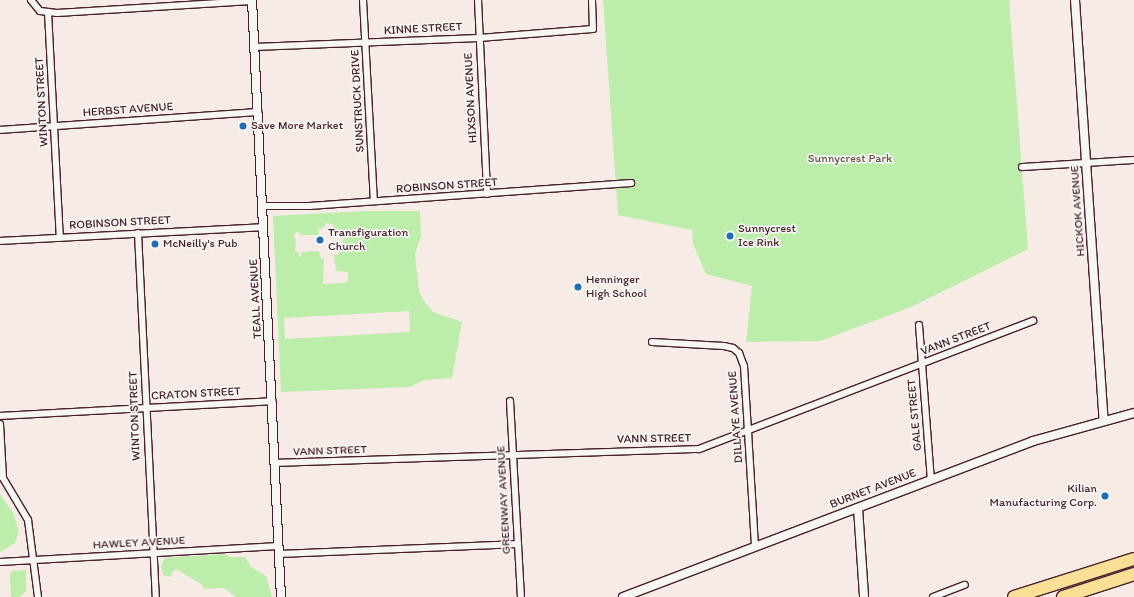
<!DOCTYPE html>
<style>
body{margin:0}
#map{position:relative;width:1134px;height:597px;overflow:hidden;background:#f6ebe5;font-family:Itim,sans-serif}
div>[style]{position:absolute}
.green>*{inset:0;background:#bdedab}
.roads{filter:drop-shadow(1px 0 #4a1f2b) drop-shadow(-1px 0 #4a1f2b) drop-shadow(0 1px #4a1f2b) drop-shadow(0 -1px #4a1f2b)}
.minor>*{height:6px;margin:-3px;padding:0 3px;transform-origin:3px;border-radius:3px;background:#f6f6f2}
.tertiary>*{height:8px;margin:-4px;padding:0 4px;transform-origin:4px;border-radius:4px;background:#f6f6f2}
.motorway>*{height:12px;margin:-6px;padding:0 6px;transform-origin:6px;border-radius:6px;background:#fbdf96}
.dots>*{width:11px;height:11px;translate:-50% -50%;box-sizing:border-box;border:2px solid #f6f6f2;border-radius:50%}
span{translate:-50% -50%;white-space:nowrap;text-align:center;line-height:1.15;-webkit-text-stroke:3.5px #f6f6f2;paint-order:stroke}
.street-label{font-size:12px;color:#4a1f2b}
.poi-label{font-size:12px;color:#4a1f2b}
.left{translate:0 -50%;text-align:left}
.right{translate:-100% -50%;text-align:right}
.park-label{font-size:12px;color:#67524b}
</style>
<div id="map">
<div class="green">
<div style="clip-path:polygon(603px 0,1009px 0,1028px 249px,911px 307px,820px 341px,746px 342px,752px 286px,706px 274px,693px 244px,692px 230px,618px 215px)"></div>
<div style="clip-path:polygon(evenodd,365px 211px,420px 211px,421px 236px,415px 254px,419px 291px,424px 301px,433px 312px,462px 322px,452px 378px,424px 380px,410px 387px,281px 392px,273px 216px,365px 211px,325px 223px,333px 224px,333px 229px,337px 229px,343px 238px,339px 255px,334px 255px,336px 271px,348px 272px,348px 281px,344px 283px,323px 284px,324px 259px,321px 259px,319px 251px,302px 252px,300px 258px,298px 252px,295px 252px,296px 240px,294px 236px,297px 231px,301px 235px,319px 235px,318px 230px,325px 226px,325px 223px,365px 211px,409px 311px,410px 332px,285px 339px,284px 318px,409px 311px)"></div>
<div style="clip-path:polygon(0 494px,13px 513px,19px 531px,15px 543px,0 552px)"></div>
<div style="clip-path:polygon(225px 554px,230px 557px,245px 557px,251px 567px,266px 576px,272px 597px,236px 597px,224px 588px,204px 589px,201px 584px,176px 569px,172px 572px,171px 577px,163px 575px,161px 566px,165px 558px)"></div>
<div style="clip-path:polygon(26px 570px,26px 591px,20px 597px,11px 597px,10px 575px,12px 571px)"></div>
</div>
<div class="roads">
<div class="minor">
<div style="left:31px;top:0;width:14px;rotate:51deg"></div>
<div style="left:40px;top:11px;width:17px;rotate:7deg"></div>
<div style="left:57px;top:13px;width:195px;rotate:-3.5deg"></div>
<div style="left:363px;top:0;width:201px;rotate:86.9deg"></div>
<div style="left:478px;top:0;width:194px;rotate:87.3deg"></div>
<div style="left:48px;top:12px;width:226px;rotate:87deg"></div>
<div style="left:254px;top:47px;width:225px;rotate:-2.3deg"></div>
<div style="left:479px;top:38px;width:114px;rotate:-4.5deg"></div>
<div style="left:593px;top:29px;width:29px;rotate:-92deg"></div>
<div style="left:0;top:130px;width:259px;rotate:-4deg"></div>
<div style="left:1022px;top:167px;width:112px;rotate:-3.6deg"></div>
<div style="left:263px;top:206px;width:46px"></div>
<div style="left:309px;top:206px;width:323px;rotate:-4.1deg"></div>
<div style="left:138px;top:233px;width:364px;rotate:87.2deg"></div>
<div style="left:0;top:241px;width:264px;rotate:-3deg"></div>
<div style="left:919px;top:325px;width:155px;rotate:85.6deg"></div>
<div style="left:652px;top:342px;width:72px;rotate:3.2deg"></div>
<div style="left:724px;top:346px;width:9px;rotate:13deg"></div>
<div style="left:733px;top:348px;width:8px;rotate:40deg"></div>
<div style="left:739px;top:353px;width:14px;rotate:69deg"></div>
<div style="left:744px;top:366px;width:181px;rotate:86.5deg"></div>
<div style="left:510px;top:401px;width:196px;rotate:86.8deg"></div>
<div style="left:0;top:416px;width:273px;rotate:-3.1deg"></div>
<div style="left:0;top:424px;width:54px;rotate:86.8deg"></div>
<div style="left:3px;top:478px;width:49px;rotate:59.2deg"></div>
<div style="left:28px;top:520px;width:78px;rotate:82.6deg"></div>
<div style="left:276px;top:463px;width:423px;rotate:-1.9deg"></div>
<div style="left:699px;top:449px;width:358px;rotate:-21deg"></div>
<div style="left:279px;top:554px;width:239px;rotate:-2.4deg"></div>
<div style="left:0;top:562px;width:279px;rotate:-3.3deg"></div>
<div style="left:933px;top:597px;width:34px;rotate:-21deg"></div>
</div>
<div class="tertiary">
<div style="left:252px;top:0;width:598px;rotate:87.22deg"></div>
<div style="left:1075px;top:0;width:422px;rotate:86.1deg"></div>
<div style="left:858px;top:508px;width:89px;rotate:86.1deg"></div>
<div style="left:623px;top:597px;width:439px;rotate:-20.8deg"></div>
<div style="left:1033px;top:441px;width:105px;rotate:-15.5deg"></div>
</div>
<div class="motorway">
<div style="left:1014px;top:597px;width:126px;rotate:-17.6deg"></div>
<div style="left:1063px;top:597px;width:75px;rotate:-17.9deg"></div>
</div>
</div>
<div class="dots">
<div style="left:243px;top:126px;background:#1f6fb2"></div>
<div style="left:730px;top:236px;background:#1f6fb2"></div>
<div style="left:320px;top:240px;background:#1f6fb2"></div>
<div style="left:155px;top:244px;background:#1f6fb2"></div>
<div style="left:578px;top:287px;background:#1f6fb2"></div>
<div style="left:1105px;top:496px;background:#1f6fb2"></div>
</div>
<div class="street-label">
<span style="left:423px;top:29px;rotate:-3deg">KINNE STREET</span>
<span style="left:471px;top:98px;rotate:-93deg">HIXSON AVENUE</span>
<span style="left:358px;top:101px;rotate:-93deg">SUNSTRUCK DRIVE</span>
<span style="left:42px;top:102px;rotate:-93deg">WINTON STREET</span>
<span style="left:128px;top:110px;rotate:-4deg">HERBST AVENUE</span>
<span style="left:447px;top:186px;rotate:-4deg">ROBINSON STREET</span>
<span style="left:1078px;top:211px;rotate:-94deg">HICKOK AVENUE</span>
<span style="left:120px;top:223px;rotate:-3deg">ROBINSON STREET</span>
<span style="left:256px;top:299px;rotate:-93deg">TEALL AVENUE</span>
<span style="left:956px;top:339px;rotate:-21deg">VANN STREET</span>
<span style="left:196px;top:394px;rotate:-3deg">CRATON STREET</span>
<span style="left:915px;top:415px;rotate:-95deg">GALE STREET</span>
<span style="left:135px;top:416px;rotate:-92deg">WINTON STREET</span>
<span style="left:736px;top:417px;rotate:-94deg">DILLAYE AVENUE</span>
<span style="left:654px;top:439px;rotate:-1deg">VANN STREET</span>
<span style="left:330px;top:451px;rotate:-2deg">VANN STREET</span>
<span style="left:873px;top:489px;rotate:-21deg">BURNET AVENUE</span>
<span style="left:504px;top:500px;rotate:-93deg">GREENWAY AVENUE</span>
<span style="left:139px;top:543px;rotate:-3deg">HAWLEY AVENUE</span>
</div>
<div class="poi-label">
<span class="left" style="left:251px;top:126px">Save More Market</span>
<span class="left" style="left:738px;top:236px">Sunnycrest<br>Ice Rink</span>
<span class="left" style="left:328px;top:240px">Transfiguration<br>Church</span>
<span class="left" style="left:163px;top:244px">McNeilly's Pub</span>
<span class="left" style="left:586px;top:287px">Henninger<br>High School</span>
<span class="right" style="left:1097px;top:496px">Kilian<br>Manufacturing Corp.</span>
</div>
<div class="park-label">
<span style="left:850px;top:159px">Sunnycrest Park</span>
</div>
</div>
